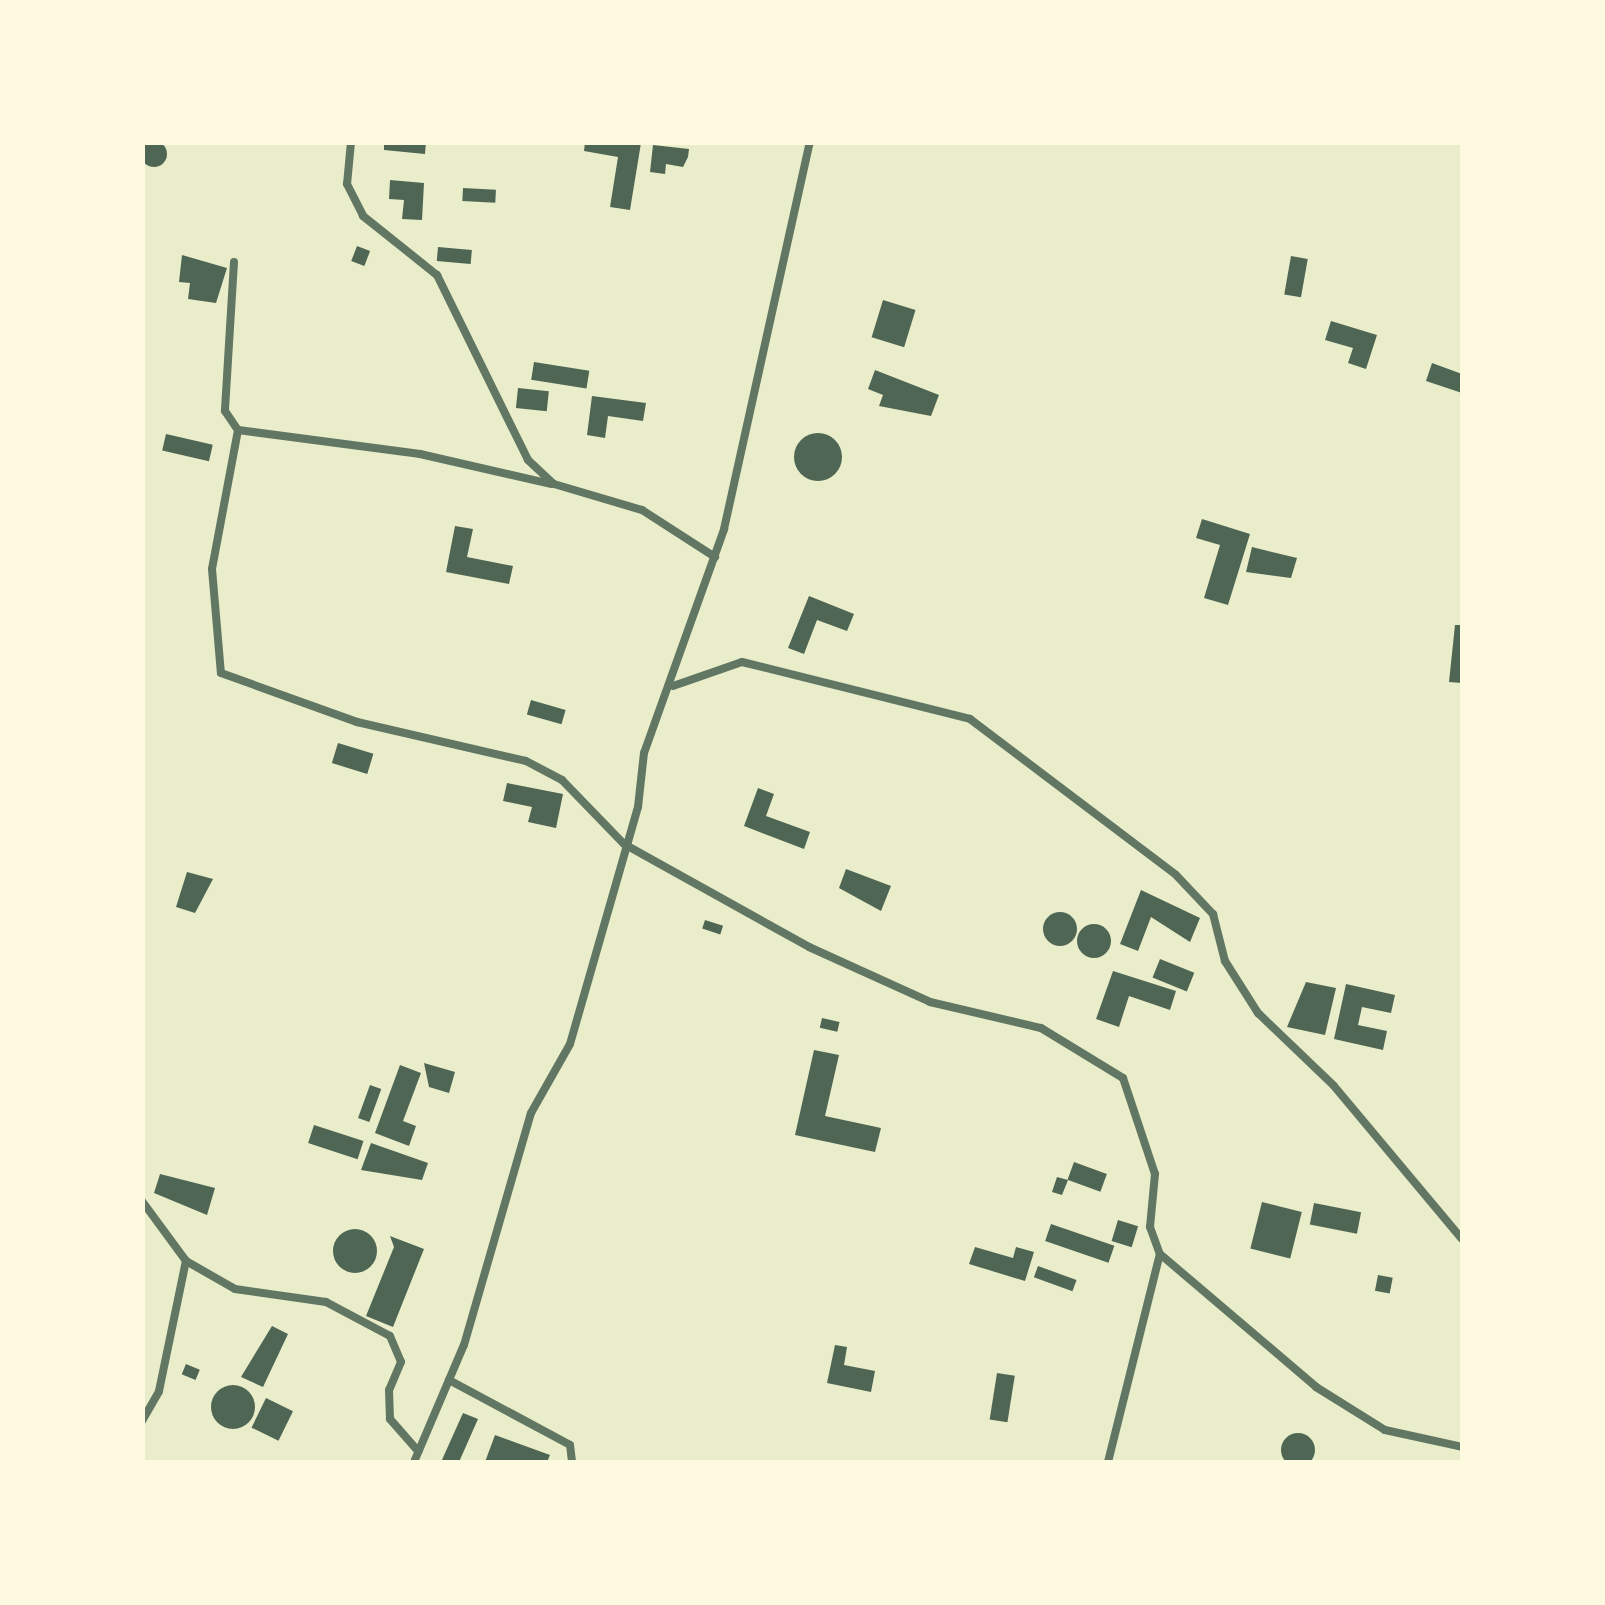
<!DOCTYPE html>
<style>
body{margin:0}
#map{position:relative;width:1605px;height:1605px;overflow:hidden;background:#e9edc9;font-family:Roboto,sans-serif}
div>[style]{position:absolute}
.building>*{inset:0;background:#4f6655;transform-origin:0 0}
.round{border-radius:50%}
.minor>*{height:8px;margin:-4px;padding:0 4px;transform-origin:4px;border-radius:4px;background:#617663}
span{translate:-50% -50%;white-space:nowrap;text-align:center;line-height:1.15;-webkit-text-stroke:10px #fefae0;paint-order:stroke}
.frame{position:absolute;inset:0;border:145px solid #fefae0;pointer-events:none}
</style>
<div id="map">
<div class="building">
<div class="round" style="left:141px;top:141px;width:26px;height:26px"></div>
<div style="clip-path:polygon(384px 142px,426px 142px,425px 154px,384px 150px)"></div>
<div style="clip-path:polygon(585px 142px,641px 143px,630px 210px,610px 207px,618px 157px,584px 151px)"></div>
<div style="clip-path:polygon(653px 145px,689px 149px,688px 157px,683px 167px,666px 164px,665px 174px,650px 172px)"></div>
<div style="clip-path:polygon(390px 180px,424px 183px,422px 220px,402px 219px,404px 200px,389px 199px)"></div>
<div style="left:463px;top:188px;width:33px;height:13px;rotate:3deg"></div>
<div style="left:357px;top:246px;width:14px;height:16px;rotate:21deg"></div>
<div style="left:438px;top:247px;width:34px;height:14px;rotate:5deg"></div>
<div style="clip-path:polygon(182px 255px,227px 268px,216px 303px,188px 299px,190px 283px,179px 282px)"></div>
<div style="left:1291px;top:256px;width:17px;height:39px;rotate:10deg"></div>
<div style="left:883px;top:300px;width:34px;height:39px;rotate:17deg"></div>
<div style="clip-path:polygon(1331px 321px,1377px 335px,1366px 369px,1348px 363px,1353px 348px,1325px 340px)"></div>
<div style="left:534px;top:362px;width:56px;height:18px;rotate:9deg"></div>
<div style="clip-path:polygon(1432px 363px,1462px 374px,1462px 393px,1426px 381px)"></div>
<div style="clip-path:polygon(875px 370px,939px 395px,931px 416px,879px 406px,883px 395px,868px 389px)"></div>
<div style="left:518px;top:388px;width:31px;height:20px;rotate:6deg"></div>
<div style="clip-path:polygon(592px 396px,646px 403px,643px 421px,608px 416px,605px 438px,587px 435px)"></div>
<div class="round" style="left:794px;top:433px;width:48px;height:48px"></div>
<div style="left:166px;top:434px;width:48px;height:17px;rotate:13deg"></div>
<div style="clip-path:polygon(1202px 519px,1250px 534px,1228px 605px,1204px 598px,1220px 545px,1196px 538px)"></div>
<div style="clip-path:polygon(455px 526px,473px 529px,467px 557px,513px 566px,509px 584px,446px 572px)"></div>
<div style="clip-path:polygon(1252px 547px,1297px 558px,1291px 578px,1246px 572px)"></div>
<div style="clip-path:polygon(809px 596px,854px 614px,847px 631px,817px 620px,804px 654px,788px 648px)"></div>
<div style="clip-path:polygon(1455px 625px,1462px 625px,1462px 683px,1449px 682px)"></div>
<div style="left:531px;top:700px;width:36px;height:15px;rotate:16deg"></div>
<div style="left:338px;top:743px;width:37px;height:21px;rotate:17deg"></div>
<div style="clip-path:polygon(507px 783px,563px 794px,556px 828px,528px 822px,532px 807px,503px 801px)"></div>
<div style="clip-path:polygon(758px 788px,774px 794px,766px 816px,810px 832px,804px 849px,744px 826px)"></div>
<div style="clip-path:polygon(846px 869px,891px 886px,881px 911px,839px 888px)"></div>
<div style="clip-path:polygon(187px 872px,213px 879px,195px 913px,176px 907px)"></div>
<div style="clip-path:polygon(1141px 890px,1200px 918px,1190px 942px,1151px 917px,1138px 951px,1120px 944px)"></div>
<div class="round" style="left:1043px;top:912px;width:34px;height:34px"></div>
<div style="left:705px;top:920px;width:19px;height:9px;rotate:18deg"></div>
<div class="round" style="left:1077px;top:924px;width:34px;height:34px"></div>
<div style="left:1160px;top:959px;width:37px;height:20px;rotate:22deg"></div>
<div style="clip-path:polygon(1113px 971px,1176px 991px,1170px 1010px,1129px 996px,1119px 1027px,1096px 1019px)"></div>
<div style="clip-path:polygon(1306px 982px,1336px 988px,1325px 1035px,1287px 1027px)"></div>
<div style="clip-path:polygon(1346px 984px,1395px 995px,1391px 1013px,1362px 1007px,1358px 1025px,1387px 1031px,1383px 1050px,1334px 1039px)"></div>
<div style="left:822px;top:1018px;width:18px;height:10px;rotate:13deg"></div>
<div style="clip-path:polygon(814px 1050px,839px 1055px,825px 1116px,881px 1128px,875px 1152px,795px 1135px)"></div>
<div style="clip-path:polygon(424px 1063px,455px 1072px,449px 1093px,429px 1087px)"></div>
<div style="clip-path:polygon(400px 1065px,421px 1073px,403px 1121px,416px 1126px,409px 1146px,375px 1133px)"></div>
<div style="left:370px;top:1085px;width:12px;height:35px;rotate:20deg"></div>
<div style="left:314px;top:1125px;width:52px;height:19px;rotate:18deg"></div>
<div style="clip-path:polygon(371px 1143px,428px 1163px,422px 1180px,361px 1170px)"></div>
<div style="left:1074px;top:1162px;width:35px;height:19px;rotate:20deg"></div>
<div style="clip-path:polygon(160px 1174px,215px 1188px,207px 1215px,154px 1193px)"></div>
<div style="clip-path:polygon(1057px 1177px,1068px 1180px,1062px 1195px,1052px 1192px)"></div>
<div style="left:1262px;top:1202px;width:41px;height:48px;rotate:14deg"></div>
<div style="left:1314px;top:1203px;width:48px;height:22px;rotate:11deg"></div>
<div style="left:1118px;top:1220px;width:21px;height:22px;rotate:17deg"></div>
<div style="left:1051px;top:1224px;width:67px;height:18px;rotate:19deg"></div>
<div class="round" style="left:333px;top:1229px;width:44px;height:44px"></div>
<div style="clip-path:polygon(390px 1236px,424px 1249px,393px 1327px,366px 1316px,394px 1247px)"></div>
<div style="clip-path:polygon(975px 1247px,1013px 1258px,1016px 1247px,1034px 1252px,1025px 1281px,969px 1264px)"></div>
<div style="left:1038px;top:1266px;width:41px;height:12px;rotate:20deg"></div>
<div style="left:1378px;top:1275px;width:15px;height:16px;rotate:11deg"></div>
<div style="clip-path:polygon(272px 1326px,288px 1334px,263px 1387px,241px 1377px)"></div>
<div style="clip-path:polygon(835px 1345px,847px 1347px,844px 1365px,875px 1371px,871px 1392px,827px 1383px)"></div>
<div style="left:186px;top:1364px;width:15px;height:11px;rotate:23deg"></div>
<div style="left:997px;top:1373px;width:18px;height:47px;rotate:9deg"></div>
<div class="round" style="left:211px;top:1385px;width:44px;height:44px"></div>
<div style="left:266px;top:1398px;width:30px;height:33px;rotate:26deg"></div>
<div style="clip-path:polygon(463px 1413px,478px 1419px,459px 1462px,441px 1462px)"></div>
<div class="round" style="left:1281px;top:1433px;width:34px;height:34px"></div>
<div style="clip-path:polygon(495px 1435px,550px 1455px,547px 1462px,485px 1462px)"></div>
</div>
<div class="minor">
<div style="left:351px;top:142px;width:42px;rotate:95.4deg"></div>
<div style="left:347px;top:184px;width:36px;rotate:63deg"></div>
<div style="left:363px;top:216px;width:95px;rotate:38.6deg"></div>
<div style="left:437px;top:275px;width:206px;rotate:63.8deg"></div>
<div style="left:528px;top:460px;width:35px;rotate:43deg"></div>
<div style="left:554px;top:484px;width:92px;rotate:16.5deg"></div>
<div style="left:642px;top:510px;width:87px;rotate:32.8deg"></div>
<div style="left:234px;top:262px;width:149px;rotate:93.5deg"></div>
<div style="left:225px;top:411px;width:23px;rotate:56deg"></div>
<div style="left:238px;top:430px;width:184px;rotate:7.5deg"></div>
<div style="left:420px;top:454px;width:134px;rotate:12.9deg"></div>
<div style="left:238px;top:430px;width:141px;rotate:100.6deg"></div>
<div style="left:212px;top:569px;width:104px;rotate:85.1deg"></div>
<div style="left:221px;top:673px;width:145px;rotate:19.8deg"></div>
<div style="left:357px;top:722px;width:173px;rotate:13deg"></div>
<div style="left:526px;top:761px;width:41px;rotate:27.8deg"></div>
<div style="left:562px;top:780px;width:89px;rotate:45.9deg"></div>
<div style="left:624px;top:844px;width:212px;rotate:29.1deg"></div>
<div style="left:809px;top:947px;width:133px;rotate:24.4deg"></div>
<div style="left:930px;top:1002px;width:114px;rotate:13.2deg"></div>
<div style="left:1041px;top:1028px;width:96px;rotate:31.4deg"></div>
<div style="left:1123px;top:1078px;width:101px;rotate:71.6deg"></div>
<div style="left:1155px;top:1174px;width:53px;rotate:95.4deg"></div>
<div style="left:1150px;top:1227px;width:29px;rotate:70deg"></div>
<div style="left:1160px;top:1254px;width:205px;rotate:40.4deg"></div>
<div style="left:1316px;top:1387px;width:81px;rotate:31.9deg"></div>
<div style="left:1385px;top:1430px;width:79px;rotate:12.4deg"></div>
<div style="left:673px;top:686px;width:73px;rotate:-19.2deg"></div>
<div style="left:742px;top:662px;width:235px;rotate:14deg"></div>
<div style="left:970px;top:719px;width:258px;rotate:37.1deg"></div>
<div style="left:1176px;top:875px;width:54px;rotate:46.5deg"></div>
<div style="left:1213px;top:914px;width:49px;rotate:75.7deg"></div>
<div style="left:1225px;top:961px;width:62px;rotate:57.6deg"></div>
<div style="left:1258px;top:1013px;width:105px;rotate:43.8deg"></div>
<div style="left:1334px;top:1086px;width:199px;rotate:50.1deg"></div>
<div style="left:142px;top:1201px;width:74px;rotate:53.7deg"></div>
<div style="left:186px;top:1261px;width:56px;rotate:29.7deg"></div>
<div style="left:235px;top:1289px;width:92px;rotate:8.1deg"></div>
<div style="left:326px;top:1302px;width:72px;rotate:28deg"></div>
<div style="left:390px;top:1336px;width:28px;rotate:67deg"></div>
<div style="left:401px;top:1362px;width:30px;rotate:113deg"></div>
<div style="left:389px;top:1390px;width:29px;rotate:88deg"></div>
<div style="left:390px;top:1419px;width:43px;rotate:48.8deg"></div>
<div style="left:449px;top:1380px;width:137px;rotate:28.2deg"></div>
<div style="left:570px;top:1445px;width:17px;rotate:83deg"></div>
<div style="left:142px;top:1421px;width:34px;rotate:-60deg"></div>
<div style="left:159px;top:1391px;width:133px;rotate:-78.3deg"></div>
<div style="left:414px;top:1462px;width:127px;rotate:-66.9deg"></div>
<div style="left:464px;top:1345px;width:241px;rotate:-73.9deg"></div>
<div style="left:531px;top:1113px;width:79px;rotate:-60.5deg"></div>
<div style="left:570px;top:1044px;width:247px;rotate:-74deg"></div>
<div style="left:638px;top:807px;width:54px;rotate:-83.7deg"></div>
<div style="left:644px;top:753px;width:238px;rotate:-70.3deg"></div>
<div style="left:724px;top:529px;width:396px;rotate:-77.5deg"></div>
<div style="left:1108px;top:1462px;width:214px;rotate:-76deg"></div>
</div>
<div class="frame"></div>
</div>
